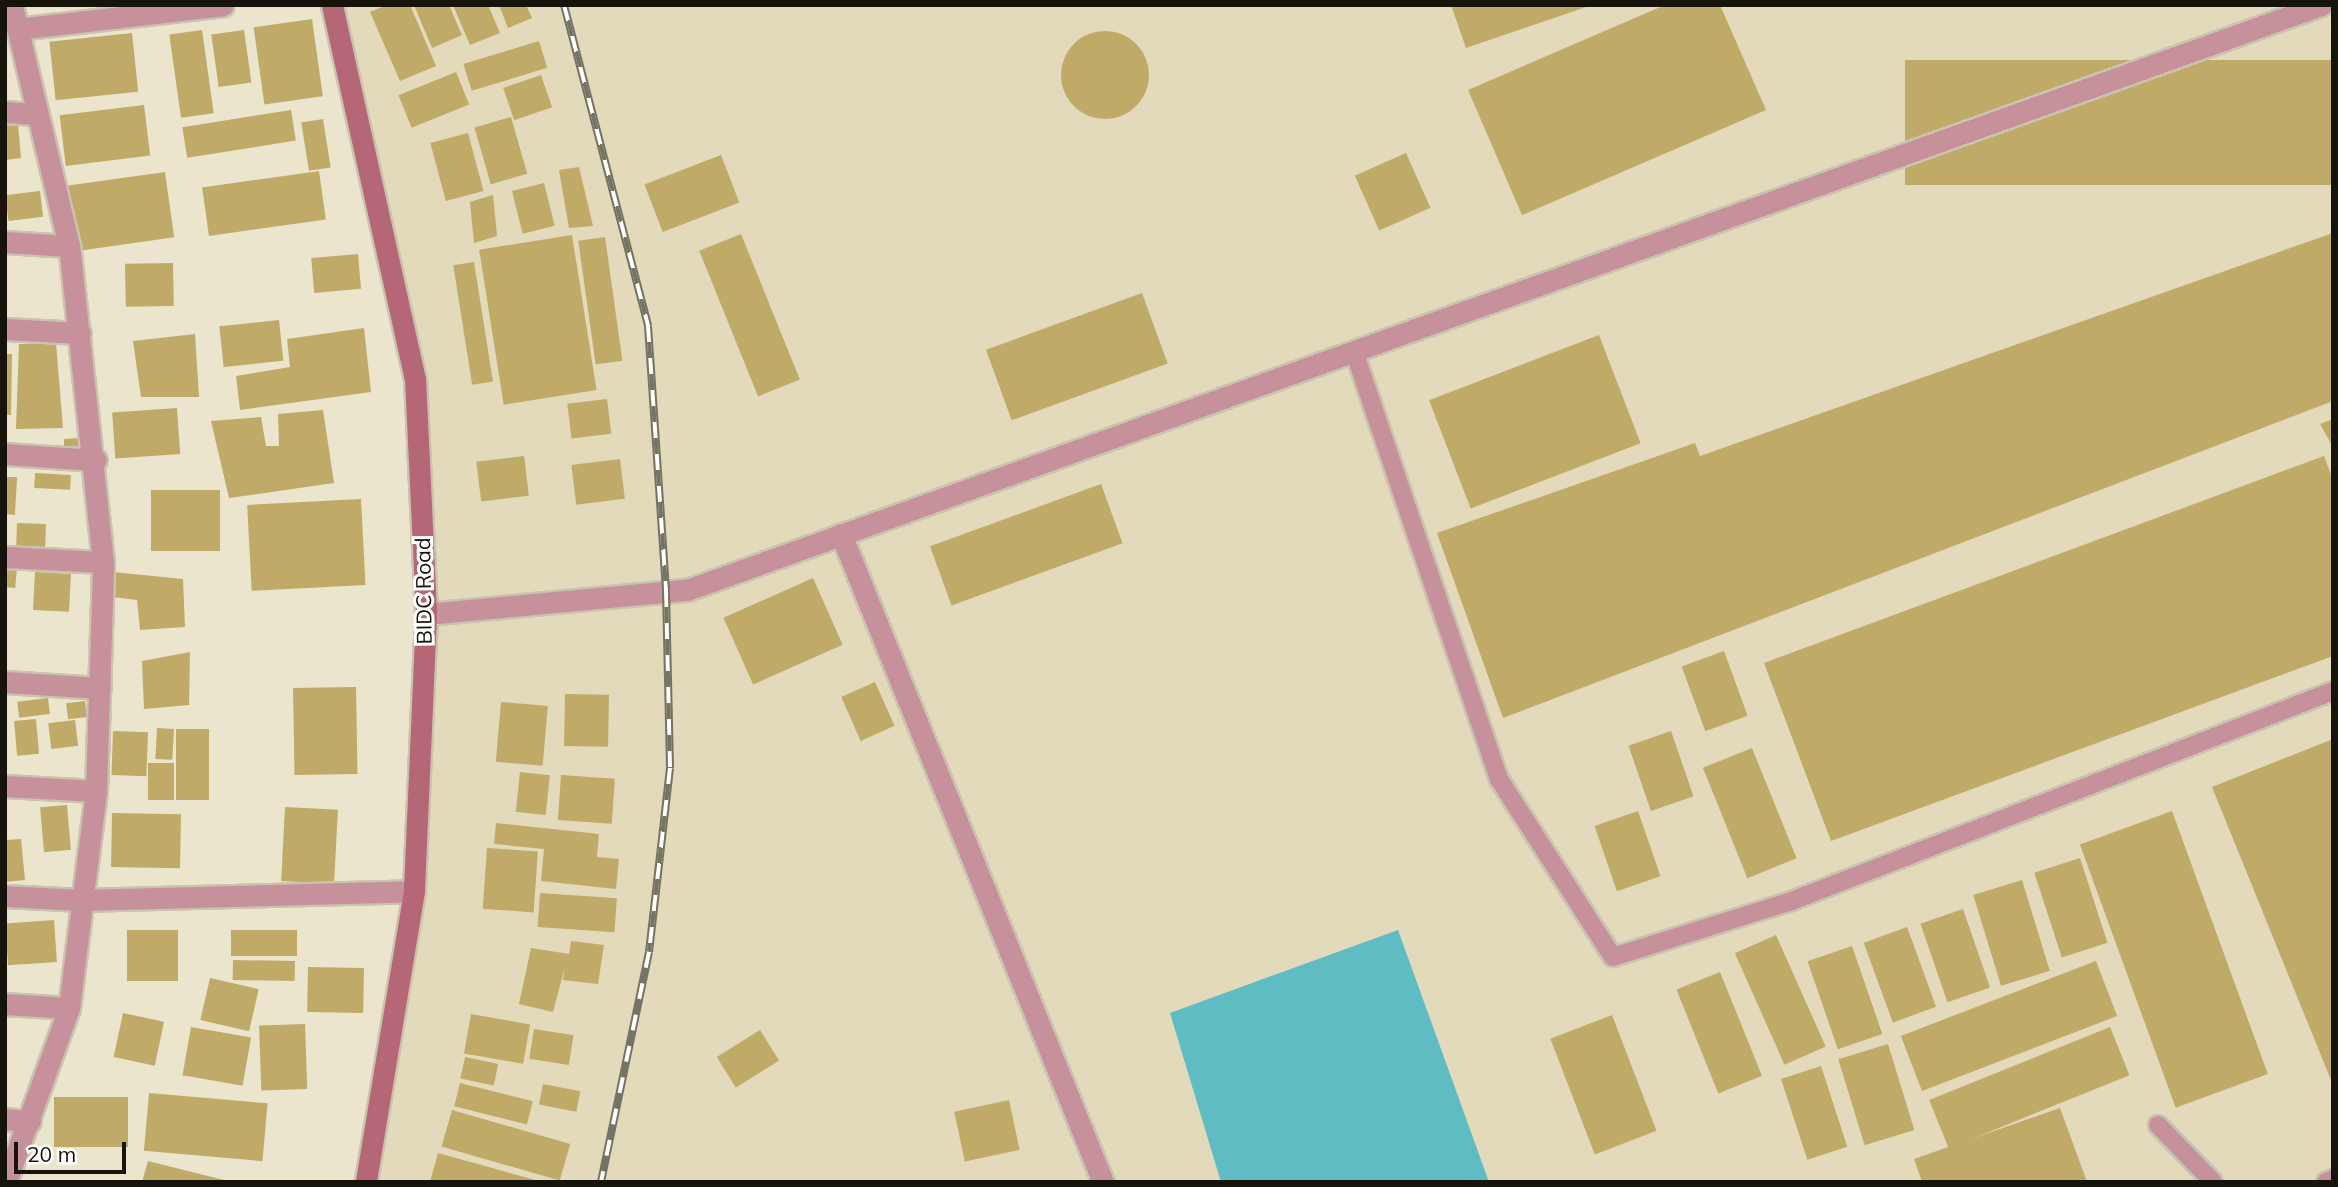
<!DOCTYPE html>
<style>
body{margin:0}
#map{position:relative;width:2338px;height:1187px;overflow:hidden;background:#ece5ce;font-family:Mulish,sans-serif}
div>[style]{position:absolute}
.built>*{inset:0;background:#e3d9bb}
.water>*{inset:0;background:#5fbcc2}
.building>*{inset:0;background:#bfaa68;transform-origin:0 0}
.round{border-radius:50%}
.roads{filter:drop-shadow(2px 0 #cac3af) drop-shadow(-2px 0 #cac3af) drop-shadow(0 2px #cac3af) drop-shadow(0 -2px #cac3af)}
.lane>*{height:18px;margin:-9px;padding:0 9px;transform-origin:9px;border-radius:9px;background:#c7919b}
.street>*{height:21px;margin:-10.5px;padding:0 10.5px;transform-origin:10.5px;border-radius:10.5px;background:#c7919b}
.secondary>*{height:21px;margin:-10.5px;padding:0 10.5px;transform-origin:10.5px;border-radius:10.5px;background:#b56777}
.rail>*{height:8px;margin-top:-4px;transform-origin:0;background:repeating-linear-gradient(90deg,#fff 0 16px,#777364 0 32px);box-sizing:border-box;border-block:2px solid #777364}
span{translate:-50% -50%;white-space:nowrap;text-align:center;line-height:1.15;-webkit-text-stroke:6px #fff;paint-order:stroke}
.street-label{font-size:21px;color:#16130b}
.frame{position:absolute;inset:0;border:7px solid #16130b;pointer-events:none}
.scale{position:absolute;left:14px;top:1142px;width:112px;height:32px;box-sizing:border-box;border:4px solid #16130b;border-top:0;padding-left:9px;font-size:21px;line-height:24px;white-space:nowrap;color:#16130b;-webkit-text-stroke:5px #fff;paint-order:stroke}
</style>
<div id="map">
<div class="built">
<div style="clip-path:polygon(332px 5px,2333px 5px,2333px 1182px,366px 1182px,414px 891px,415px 378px)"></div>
</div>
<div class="water">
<div style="clip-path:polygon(1398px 930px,1489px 1182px,1221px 1182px,1170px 1013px)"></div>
</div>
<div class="building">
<div style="clip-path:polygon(387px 5px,410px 5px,436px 66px,400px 81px,370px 12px)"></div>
<div style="clip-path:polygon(414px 5px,449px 5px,462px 35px,432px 48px)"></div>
<div style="clip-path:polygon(453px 5px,488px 5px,500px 33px,470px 45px)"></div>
<div style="clip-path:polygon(499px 5px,526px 5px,532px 18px,508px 28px)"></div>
<div style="clip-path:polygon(1451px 5px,1589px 5px,1589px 6px,1466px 48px)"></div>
<div style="clip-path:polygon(1665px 5px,1720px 5px,1766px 110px,1522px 215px,1468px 90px)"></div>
<div style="left:312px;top:19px;width:78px;height:59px;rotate:82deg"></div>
<div style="left:202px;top:30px;width:84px;height:33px;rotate:82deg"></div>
<div style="left:244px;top:30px;width:53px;height:33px;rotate:82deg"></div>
<div class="round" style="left:1061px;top:31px;width:88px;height:88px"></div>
<div style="left:132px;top:33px;width:59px;height:83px;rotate:84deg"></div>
<div style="left:539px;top:41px;width:28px;height:79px;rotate:73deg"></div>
<div style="left:2333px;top:60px;width:125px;height:428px;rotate:90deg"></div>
<div style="left:456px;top:72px;width:35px;height:62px;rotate:68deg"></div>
<div style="left:541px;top:75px;width:34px;height:40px;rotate:71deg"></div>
<div style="left:144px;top:105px;width:51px;height:85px;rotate:83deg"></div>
<div style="left:291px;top:110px;width:31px;height:110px;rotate:81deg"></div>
<div style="left:511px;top:117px;width:59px;height:38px;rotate:74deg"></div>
<div style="left:323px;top:119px;width:49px;height:22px;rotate:81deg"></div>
<div style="clip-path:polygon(18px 124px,21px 158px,5px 160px,5px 125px)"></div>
<div style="left:468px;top:133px;width:60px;height:39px;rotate:75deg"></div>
<div style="left:1406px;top:153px;width:60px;height:56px;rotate:66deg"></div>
<div style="left:721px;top:155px;width:51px;height:82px;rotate:69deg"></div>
<div style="clip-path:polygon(579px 167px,593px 226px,569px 228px,559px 170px)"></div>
<div style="left:319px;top:171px;width:49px;height:118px;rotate:82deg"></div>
<div style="left:165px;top:172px;width:66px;height:101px;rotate:82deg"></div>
<div style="left:544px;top:183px;width:44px;height:33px;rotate:76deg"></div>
<div style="left:40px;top:191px;width:26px;height:35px;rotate:83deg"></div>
<div style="clip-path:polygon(493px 195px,497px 236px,474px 243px,470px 202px)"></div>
<div style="clip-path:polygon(2333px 233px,2333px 401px,1503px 718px,1437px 533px,1695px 443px,1700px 456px)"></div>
<div style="left:741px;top:234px;width:157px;height:45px;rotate:68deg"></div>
<div style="left:572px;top:235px;width:157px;height:94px;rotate:81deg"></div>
<div style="left:605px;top:237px;width:125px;height:27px;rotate:82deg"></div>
<div style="left:358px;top:254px;width:35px;height:47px;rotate:85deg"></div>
<div style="left:474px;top:262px;width:121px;height:21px;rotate:81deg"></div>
<div style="left:173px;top:263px;width:43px;height:48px;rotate:89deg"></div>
<div style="left:1142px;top:293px;width:75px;height:166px;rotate:70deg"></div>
<div style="left:279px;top:320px;width:41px;height:60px;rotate:84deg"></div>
<div style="clip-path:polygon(364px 328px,371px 392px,240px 410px,236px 376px,290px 367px,287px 339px)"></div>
<div style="clip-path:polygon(195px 334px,199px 397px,141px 397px,133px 341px)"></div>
<div style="left:1599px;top:335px;width:116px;height:182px;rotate:69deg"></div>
<div style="clip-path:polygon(56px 343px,63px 428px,16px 429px,19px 344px)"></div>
<div style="clip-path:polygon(5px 354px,12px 354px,11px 415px,5px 415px)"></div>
<div style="left:607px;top:399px;width:35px;height:40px;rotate:83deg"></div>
<div style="left:177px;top:408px;width:46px;height:65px;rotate:86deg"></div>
<div style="clip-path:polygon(323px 410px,334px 483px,229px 498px,211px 421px,261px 417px,266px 446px,279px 446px,278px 414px)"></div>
<div style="clip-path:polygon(2333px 419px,2333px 447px,2320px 424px)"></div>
<div style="clip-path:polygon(81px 438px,83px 451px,64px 453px,64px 439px)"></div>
<div style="left:524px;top:456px;width:40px;height:48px;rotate:83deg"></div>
<div style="clip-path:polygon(2324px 456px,2333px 480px,2333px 656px,1831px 841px,1764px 663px)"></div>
<div style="left:620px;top:459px;width:40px;height:49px;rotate:83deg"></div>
<div style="left:35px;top:473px;width:36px;height:15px;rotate:3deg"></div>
<div style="clip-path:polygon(5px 477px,17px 477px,15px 515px,5px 514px)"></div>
<div style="left:1101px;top:484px;width:63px;height:182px;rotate:70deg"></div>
<div style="left:220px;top:490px;width:61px;height:69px;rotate:90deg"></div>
<div style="left:361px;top:499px;width:86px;height:114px;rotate:87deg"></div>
<div style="left:17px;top:523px;width:29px;height:29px;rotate:2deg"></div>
<div style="left:5px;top:567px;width:12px;height:20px;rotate:5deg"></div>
<div style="left:35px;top:572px;width:36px;height:38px;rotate:3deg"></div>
<div style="clip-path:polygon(113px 572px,183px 579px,185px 627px,140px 630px,137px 600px,112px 597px)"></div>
<div style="left:813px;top:578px;width:73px;height:98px;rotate:66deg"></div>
<div style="left:1724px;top:651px;width:69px;height:45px;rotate:70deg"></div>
<div style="clip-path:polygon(190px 652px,189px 705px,144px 709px,142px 661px)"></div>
<div style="left:875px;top:682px;width:48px;height:37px;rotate:66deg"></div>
<div style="left:356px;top:687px;width:87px;height:63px;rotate:89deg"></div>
<div style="left:565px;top:694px;width:44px;height:52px;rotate:1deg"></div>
<div style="left:48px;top:698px;width:16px;height:31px;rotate:83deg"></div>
<div style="left:85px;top:701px;width:16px;height:19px;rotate:83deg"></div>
<div style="left:501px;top:702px;width:47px;height:60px;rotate:5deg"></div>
<div style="left:36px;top:719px;width:35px;height:22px;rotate:85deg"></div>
<div style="left:75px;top:720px;width:26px;height:27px;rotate:83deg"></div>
<div style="left:157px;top:728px;width:17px;height:31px;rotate:3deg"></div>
<div style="left:176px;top:729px;width:33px;height:71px"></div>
<div style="left:113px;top:731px;width:35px;height:44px;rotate:2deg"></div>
<div style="left:1671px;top:731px;width:69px;height:45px;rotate:71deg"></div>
<div style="clip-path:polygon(2333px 739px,2333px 1085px,2212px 787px)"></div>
<div style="left:1752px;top:748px;width:119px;height:53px;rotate:68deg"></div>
<div style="left:148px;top:763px;width:26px;height:37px"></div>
<div style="left:520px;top:772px;width:30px;height:40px;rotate:6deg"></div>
<div style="left:561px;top:775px;width:54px;height:45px;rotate:4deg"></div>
<div style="left:67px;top:805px;width:45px;height:27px;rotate:85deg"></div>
<div style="left:285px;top:807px;width:53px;height:74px;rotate:3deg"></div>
<div style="left:1638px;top:811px;width:69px;height:46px;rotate:71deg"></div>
<div style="left:2172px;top:811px;width:280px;height:98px;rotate:70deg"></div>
<div style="left:112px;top:813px;width:69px;height:54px;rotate:1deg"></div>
<div style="clip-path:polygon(496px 823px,599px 834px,597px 857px,619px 859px,616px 889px,541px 881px,544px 849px,494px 844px)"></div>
<div style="clip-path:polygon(21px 839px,25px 880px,5px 882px,5px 840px)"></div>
<div style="left:487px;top:848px;width:51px;height:61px;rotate:4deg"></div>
<div style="left:2080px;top:858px;width:89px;height:48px;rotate:72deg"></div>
<div style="left:2022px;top:880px;width:95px;height:51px;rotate:73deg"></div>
<div style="left:540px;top:893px;width:77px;height:34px;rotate:4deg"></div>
<div style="left:1963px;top:909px;width:83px;height:45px;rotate:71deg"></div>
<div style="left:54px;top:920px;width:42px;height:49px;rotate:86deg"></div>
<div style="left:1907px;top:927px;width:85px;height:46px;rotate:70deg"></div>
<div style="left:127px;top:930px;width:51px;height:51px"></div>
<div style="left:231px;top:930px;width:66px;height:26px"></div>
<div style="left:1776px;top:935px;width:122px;height:45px;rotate:66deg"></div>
<div style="clip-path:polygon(571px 941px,604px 945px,598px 984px,563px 980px,565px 967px,553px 1012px,519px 1004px,531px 948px,569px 954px)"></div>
<div style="left:1852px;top:946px;width:93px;height:47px;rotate:71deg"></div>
<div style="left:233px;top:960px;width:62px;height:20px;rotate:1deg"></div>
<div style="left:2096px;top:961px;width:59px;height:209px;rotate:69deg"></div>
<div style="left:308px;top:967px;width:56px;height:45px;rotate:1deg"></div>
<div style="left:1720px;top:972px;width:112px;height:47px;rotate:68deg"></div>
<div style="left:210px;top:978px;width:50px;height:43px;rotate:13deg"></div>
<div style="left:123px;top:1013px;width:42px;height:45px;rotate:12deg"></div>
<div style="left:471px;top:1014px;width:60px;height:40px;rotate:10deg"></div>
<div style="left:1612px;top:1015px;width:124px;height:66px;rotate:69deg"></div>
<div style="left:305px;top:1024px;width:65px;height:46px;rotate:88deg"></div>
<div style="left:191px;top:1027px;width:61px;height:49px;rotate:10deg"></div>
<div style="left:2110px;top:1027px;width:52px;height:195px;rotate:68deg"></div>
<div style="left:534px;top:1029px;width:40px;height:30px;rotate:9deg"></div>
<div style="left:760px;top:1030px;width:36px;height:51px;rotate:58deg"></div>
<div style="left:1888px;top:1044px;width:90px;height:52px;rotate:73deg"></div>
<div style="left:465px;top:1057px;width:34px;height:22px;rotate:12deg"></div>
<div style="left:1821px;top:1066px;width:85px;height:42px;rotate:72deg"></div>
<div style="left:460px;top:1083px;width:75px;height:24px;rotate:14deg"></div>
<div style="left:543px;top:1084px;width:38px;height:21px;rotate:11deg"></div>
<div style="left:149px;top:1093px;width:119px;height:58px;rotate:5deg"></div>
<div style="left:128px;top:1097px;width:50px;height:74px;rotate:90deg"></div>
<div style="left:1009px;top:1100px;width:51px;height:56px;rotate:78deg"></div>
<div style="clip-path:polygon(2060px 1108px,2087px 1182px,1922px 1182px,1914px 1159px)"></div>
<div style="left:452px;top:1110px;width:123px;height:38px;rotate:16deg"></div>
<div style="clip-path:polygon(438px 1153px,539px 1181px,539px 1182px,430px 1182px)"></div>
<div style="clip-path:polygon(148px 1161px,228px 1181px,228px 1182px,142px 1182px)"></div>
</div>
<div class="roads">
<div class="lane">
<div style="left:1354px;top:351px;width:452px;rotate:71.3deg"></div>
<div style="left:1499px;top:779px;width:211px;rotate:57.4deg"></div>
<div style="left:1613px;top:957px;width:184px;rotate:-17.4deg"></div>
<div style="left:1789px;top:902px;width:583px;rotate:-21.2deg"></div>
<div style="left:2158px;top:1125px;width:79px;rotate:46deg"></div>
<div style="left:2326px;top:1182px;width:8px;rotate:-23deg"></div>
</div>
<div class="street">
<div style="left:17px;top:29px;width:207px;rotate:-6.6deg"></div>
<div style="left:5px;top:112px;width:30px;rotate:4deg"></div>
<div style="left:5px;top:242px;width:64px;rotate:3.6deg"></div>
<div style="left:5px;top:329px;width:75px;rotate:3.1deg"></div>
<div style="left:5px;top:454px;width:91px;rotate:3.8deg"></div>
<div style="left:841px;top:534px;width:699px;rotate:67.99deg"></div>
<div style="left:5px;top:557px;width:98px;rotate:2.9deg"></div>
<div style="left:426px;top:614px;width:262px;rotate:-5.3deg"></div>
<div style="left:687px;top:590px;width:1736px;rotate:-19.7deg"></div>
<div style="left:5px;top:682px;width:95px;rotate:3.6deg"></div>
<div style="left:5px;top:786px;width:91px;rotate:3.1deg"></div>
<div style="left:5px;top:896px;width:76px;rotate:3deg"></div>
<div style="left:81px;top:900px;width:333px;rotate:-1.5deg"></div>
<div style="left:5px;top:1004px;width:64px;rotate:3.6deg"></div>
<div style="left:5px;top:1119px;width:25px;rotate:5deg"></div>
<div style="left:6px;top:1182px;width:185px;rotate:-70.1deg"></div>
<div style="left:69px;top:1008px;width:219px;rotate:-82.9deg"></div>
<div style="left:96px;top:791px;width:229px;rotate:-88.2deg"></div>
<div style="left:103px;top:562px;width:318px;rotate:-96.1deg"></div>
<div style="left:69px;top:246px;width:248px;rotate:-103.3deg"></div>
</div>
<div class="secondary">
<div style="left:332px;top:5px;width:382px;rotate:77.5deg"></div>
<div style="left:415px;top:378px;width:236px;rotate:87.3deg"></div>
<div style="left:426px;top:614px;width:277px;rotate:92.5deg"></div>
<div style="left:414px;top:891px;width:295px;rotate:99.4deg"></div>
</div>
</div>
<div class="rail">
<div style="left:564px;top:5px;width:332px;rotate:75.3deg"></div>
<div style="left:648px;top:326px;width:266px;rotate:86.1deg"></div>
<div style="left:666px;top:591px;width:177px;rotate:88.7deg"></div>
<div style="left:670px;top:768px;width:185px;rotate:96.5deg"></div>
<div style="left:649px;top:952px;width:235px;rotate:101.8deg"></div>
</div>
<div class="street-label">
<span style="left:423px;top:591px;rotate:-91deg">BIDC Road</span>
</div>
<div class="frame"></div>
<div class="scale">20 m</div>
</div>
